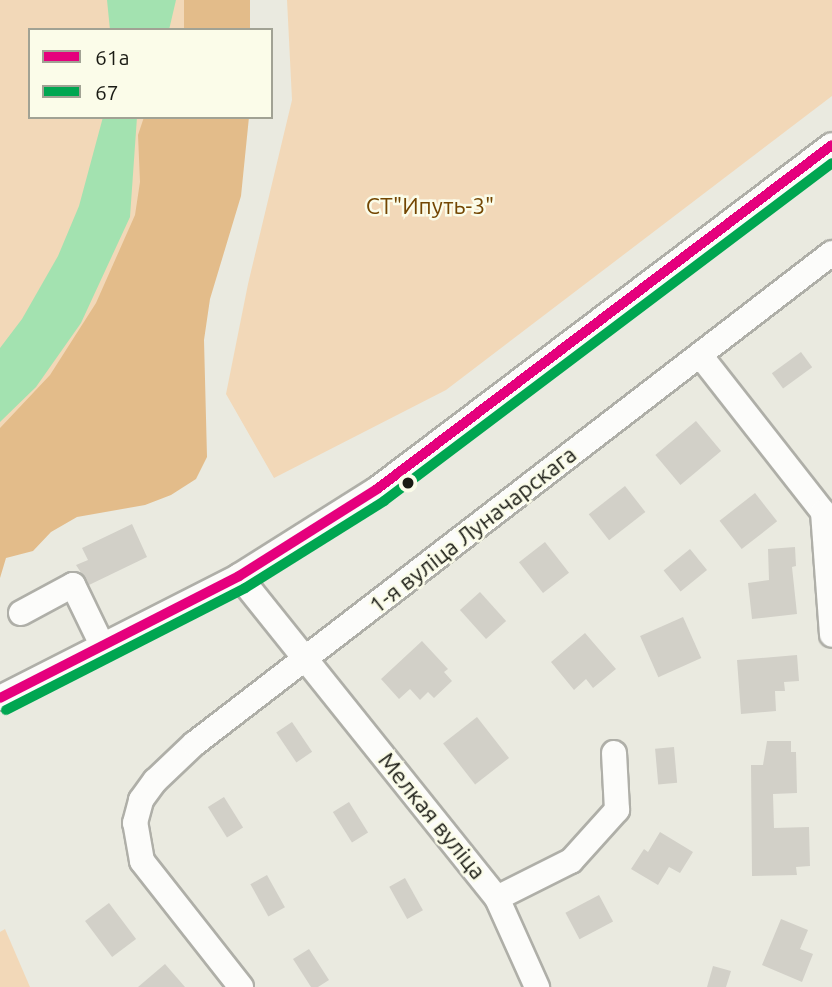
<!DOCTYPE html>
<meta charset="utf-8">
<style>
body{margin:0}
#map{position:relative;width:832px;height:987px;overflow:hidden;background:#eaeae0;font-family:Ubuntu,sans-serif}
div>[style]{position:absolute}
.green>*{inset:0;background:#f2d8b8}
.forest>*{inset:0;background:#e3bc8a;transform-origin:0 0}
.water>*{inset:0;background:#a3e2b0}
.building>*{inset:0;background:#d2d0c8;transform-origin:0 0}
.roads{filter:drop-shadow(2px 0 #afafa8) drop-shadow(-2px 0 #afafa8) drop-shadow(0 2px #afafa8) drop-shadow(0 -2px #afafa8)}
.minor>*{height:24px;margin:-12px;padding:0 12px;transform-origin:12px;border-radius:12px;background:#fcfcfa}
.bus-1>*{height:10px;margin:-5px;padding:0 5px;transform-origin:5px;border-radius:5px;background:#e5007d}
.bus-2>*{height:10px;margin:-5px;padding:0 5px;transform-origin:5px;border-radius:5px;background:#00a651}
.dots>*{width:19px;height:19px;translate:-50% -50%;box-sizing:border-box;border:4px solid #fbfce9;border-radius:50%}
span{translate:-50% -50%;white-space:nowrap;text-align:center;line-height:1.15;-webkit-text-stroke:5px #fbfce9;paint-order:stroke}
.park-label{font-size:23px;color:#734602}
.street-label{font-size:23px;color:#1a1b14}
.legend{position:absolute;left:28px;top:28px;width:245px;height:91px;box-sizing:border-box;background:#fbfce9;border:2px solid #a1a294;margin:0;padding:9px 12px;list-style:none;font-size:21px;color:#1a1b14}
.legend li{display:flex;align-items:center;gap:14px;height:35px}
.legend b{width:35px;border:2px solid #a1a294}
</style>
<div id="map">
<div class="green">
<div style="clip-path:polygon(0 0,223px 0,224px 30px,30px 30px,30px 117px,227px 117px,0 487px)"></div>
<div style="clip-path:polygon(287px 0,832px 0,832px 96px,446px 390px,274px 478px,226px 394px,248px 284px,292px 100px)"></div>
<div style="clip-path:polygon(5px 929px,30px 987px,0 987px,0 932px)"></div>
</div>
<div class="forest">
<div style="left:184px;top:0;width:66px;height:31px"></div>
<div style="clip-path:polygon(144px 117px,249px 117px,241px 196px,210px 299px,204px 340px,207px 457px,196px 479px,171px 495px,145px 505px,77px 517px,51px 532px,33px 551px,6px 558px,0 578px,0 428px,50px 375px,96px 303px,135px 215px,140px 182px,138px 135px)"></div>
</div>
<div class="water">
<div style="clip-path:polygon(107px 0,176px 0,169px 30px,110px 30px)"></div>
<div style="clip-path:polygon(103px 117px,137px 117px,130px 217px,81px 323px,36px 387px,0 422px,0 348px,22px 319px,58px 256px,79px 206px)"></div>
</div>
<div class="building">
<div style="left:801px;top:352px;width:19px;height:36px;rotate:54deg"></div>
<div style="left:696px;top:421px;width:39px;height:53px;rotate:50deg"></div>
<div style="left:625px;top:486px;width:33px;height:46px;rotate:52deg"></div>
<div style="left:755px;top:493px;width:36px;height:45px;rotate:52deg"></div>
<div style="clip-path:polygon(132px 524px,147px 557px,89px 585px,76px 565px,88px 560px,82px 548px)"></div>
<div style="left:545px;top:542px;width:39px;height:33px;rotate:52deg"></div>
<div style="clip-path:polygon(795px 547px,796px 566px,792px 567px,797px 614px,752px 619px,748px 583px,769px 580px,768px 549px)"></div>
<div style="left:690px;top:549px;width:27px;height:34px;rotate:51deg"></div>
<div style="left:480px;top:592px;width:39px;height:27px;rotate:48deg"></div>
<div style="left:683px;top:617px;width:45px;height:47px;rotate:66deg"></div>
<div style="clip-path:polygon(585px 633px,616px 669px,593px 688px,586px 679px,574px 690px,551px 662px)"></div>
<div style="clip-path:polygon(422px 641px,448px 669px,444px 672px,452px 681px,434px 698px,428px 692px,420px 700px,410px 689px,399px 699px,381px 679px)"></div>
<div style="clip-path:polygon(797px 655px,799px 681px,784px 682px,785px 691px,775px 691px,776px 711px,741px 714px,737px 660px)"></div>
<div style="left:477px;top:717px;width:52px;height:43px;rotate:52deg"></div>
<div style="left:292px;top:722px;width:36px;height:19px;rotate:56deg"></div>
<div style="clip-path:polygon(767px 741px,791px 741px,791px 752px,796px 752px,797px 793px,773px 794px,774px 828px,809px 827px,810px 866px,796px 867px,797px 875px,752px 876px,751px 765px,763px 765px)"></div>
<div style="left:674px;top:747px;width:36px;height:19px;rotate:85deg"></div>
<div style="left:224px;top:797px;width:36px;height:19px;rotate:58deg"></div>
<div style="left:349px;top:802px;width:36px;height:19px;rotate:58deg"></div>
<div style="clip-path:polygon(660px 832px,693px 852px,680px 873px,669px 867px,658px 885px,631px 869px,644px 849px,648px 852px)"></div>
<div style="left:267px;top:875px;width:37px;height:19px;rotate:61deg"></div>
<div style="left:405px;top:878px;width:37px;height:18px;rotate:61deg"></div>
<div style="left:599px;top:895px;width:30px;height:38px;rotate:62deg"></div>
<div style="left:109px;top:903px;width:45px;height:30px;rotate:53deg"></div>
<div style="clip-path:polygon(781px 919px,808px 930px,800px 949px,813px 954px,802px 982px,762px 965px)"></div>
<div style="clip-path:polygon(309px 949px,329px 980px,318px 987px,311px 987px,293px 959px)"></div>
<div style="clip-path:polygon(165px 964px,185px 987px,138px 987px)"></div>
<div style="clip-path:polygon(713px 966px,731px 971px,726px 987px,707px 987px)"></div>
</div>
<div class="roads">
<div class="minor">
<div style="left:700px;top:355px;width:199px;rotate:51.9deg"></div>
<div style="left:823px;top:512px;width:123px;rotate:85.8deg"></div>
<div style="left:239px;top:576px;width:413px;rotate:51.3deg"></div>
<div style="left:497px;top:898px;width:98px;rotate:65.8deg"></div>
<div style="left:21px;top:613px;width:59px;rotate:-28.3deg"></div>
<div style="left:73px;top:585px;width:69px;rotate:64.2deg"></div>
<div style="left:0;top:698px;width:268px;rotate:-27deg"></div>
<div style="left:239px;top:576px;width:163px;rotate:-32.2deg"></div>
<div style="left:377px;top:489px;width:570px;rotate:-37.09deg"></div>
<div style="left:497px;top:898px;width:83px;rotate:-26.6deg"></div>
<div style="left:571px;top:861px;width:69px;rotate:-48deg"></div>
<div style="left:617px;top:810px;width:57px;rotate:-93deg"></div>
<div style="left:241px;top:987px;width:160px;rotate:-128.2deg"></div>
<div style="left:142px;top:861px;width:39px;rotate:-100deg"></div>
<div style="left:135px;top:823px;width:24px;rotate:-75deg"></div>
<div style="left:141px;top:800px;width:24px;rotate:-54deg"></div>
<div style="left:155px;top:781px;width:54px;rotate:-43.5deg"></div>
<div style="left:194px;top:744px;width:805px;rotate:-37.58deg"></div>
</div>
</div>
<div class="bus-1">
<div style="left:0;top:698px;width:268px;rotate:-27deg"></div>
<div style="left:239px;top:576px;width:163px;rotate:-32.2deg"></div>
<div style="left:377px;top:489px;width:570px;rotate:-37.09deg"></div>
</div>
<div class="bus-2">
<div style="left:6px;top:710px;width:268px;rotate:-27deg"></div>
<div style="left:245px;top:588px;width:164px;rotate:-32deg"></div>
<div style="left:384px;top:501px;width:561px;rotate:-37.03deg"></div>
</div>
<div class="dots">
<div style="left:408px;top:483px;background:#1a1b14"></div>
</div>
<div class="park-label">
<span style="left:430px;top:206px">СТ"Ипуть-3"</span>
</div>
<div class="street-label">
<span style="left:473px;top:530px;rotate:-38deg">1-я вуліца Луначарскага</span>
<span style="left:432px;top:816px;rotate:51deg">Мелкая вуліца</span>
</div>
<ul class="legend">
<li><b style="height:9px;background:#e5007d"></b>61а</li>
<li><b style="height:9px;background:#00a651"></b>67</li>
</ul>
</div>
